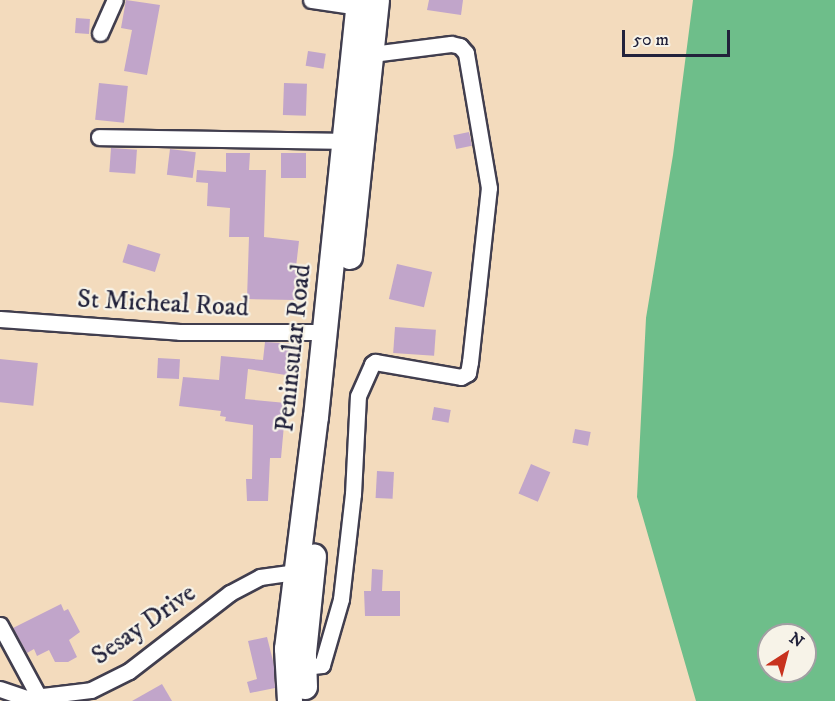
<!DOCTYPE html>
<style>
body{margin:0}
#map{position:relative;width:835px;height:701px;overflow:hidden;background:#f3dbbd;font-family:"IM FELL DW Pica",serif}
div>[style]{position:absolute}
.forest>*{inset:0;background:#6ebe8a}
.building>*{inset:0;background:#c1a5ca;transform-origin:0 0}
.roads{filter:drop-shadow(2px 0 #413e4e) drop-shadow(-2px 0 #413e4e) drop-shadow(0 2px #413e4e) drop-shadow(0 -2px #413e4e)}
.minor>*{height:15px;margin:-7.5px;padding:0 7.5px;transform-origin:7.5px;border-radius:7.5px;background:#fff}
.primary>*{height:24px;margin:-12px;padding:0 12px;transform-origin:12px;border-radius:12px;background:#fff}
span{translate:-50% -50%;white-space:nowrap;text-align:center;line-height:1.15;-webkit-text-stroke:4.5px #f7f3e8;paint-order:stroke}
.street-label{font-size:26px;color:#22223b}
.north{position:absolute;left:757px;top:623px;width:60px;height:60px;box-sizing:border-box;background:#f7f3e8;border:2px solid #a29fa3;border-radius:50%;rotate:36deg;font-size:16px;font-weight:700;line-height:24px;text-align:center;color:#22223b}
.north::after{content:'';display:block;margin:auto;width:21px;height:27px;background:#c8321e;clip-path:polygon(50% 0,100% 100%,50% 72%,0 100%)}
.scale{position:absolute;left:622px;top:30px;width:108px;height:27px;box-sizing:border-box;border:3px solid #22223b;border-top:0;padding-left:8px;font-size:18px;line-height:21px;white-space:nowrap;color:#22223b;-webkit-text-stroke:4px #f7f3e8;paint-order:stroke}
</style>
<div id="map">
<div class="forest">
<div style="clip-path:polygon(evenodd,693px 0,835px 0,835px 701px,696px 701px,637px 497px,646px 318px,673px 155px,693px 0,769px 635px,805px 635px,805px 671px,769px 671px,769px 635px)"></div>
</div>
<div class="building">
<div style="clip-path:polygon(126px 0,160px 5px,147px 75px,124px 71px,132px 30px,121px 28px)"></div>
<div style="clip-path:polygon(429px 0,463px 0,461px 15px,427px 10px)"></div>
<div style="left:76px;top:18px;width:14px;height:15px;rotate:4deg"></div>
<div style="left:308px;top:51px;width:18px;height:15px;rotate:9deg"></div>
<div style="left:99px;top:83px;width:29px;height:37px;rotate:6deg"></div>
<div style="left:284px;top:83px;width:23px;height:32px;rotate:2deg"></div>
<div style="left:469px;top:132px;width:14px;height:16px;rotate:78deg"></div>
<div style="left:111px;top:148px;width:26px;height:24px;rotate:4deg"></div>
<div style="left:170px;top:149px;width:26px;height:26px;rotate:7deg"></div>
<div style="clip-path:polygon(226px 153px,250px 153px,249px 170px,266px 170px,264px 237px,299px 241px,296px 267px,302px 267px,301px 280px,295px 280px,294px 300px,247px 299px,249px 237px,229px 237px,230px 208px,207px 206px,208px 183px,196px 182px,197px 170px,226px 172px)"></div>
<div style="left:281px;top:153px;width:25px;height:25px"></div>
<div style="left:128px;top:244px;width:34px;height:19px;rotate:17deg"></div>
<div style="left:397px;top:264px;width:36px;height:36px;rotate:13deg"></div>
<div style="left:395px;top:327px;width:41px;height:26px;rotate:4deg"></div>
<div style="clip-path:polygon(265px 342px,297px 344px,292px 376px,248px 369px,245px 399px,286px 403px,281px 458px,270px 458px,268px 501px,247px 501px,246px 479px,252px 479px,253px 425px,225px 421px,226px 417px,220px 416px,221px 411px,179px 406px,183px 377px,219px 380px,221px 356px,263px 360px)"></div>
<div style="left:158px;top:358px;width:22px;height:20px;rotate:3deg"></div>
<div style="left:0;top:359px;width:38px;height:43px;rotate:6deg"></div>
<div style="left:434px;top:407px;width:17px;height:13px;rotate:10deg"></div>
<div style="left:575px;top:429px;width:16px;height:14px;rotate:11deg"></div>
<div style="left:531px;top:464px;width:21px;height:32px;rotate:23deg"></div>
<div style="left:377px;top:471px;width:17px;height:27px;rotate:3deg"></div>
<div style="clip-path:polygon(372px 569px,383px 570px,382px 591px,400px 591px,400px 616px,365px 616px,364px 591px,371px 591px)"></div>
<div style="clip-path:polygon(61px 604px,64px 611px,68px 609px,80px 632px,69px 640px,77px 657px,68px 662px,55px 662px,49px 650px,37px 656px,34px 649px,27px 653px,13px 628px)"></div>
<div style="clip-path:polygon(267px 637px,274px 665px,275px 688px,250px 693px,247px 682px,257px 679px,248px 641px)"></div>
<div style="clip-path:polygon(162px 684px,172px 701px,132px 701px)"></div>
</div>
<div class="roads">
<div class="minor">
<div style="left:311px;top:0;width:55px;rotate:8.4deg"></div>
<div style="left:100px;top:33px;width:36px;rotate:-66deg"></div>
<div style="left:99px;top:137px;width:245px;rotate:0.9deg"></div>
<div style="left:0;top:319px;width:180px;rotate:4.1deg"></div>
<div style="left:180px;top:332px;width:144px"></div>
<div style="left:0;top:625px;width:82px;rotate:61.6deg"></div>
<div style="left:304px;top:667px;width:18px;rotate:-6deg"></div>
<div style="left:322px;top:665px;width:69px;rotate:-73.9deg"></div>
<div style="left:341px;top:599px;width:106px;rotate:-83.5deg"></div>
<div style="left:353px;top:494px;width:98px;rotate:-87.1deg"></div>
<div style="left:358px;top:396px;width:35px;rotate:-66deg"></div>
<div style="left:372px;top:364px;width:4px;rotate:-34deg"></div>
<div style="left:375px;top:362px;width:87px;rotate:9.9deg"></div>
<div style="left:461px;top:377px;width:8px;rotate:-30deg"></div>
<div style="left:468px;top:373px;width:11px;rotate:-80deg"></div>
<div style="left:470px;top:362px;width:175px;rotate:-83.8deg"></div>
<div style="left:489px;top:188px;width:137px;rotate:-99.7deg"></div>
<div style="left:466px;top:53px;width:9px;rotate:-131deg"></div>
<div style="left:460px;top:46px;width:9px;rotate:-167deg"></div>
<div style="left:451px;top:44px;width:80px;rotate:172.8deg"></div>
<div style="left:0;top:689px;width:28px;rotate:19deg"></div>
<div style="left:26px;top:698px;width:65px;rotate:-7deg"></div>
<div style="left:91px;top:690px;width:42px;rotate:-26.6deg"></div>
<div style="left:129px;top:671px;width:128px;rotate:-37.7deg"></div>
<div style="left:230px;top:593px;width:34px;rotate:-28deg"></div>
<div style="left:260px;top:577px;width:35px;rotate:-8deg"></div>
<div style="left:295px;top:572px;width:9px;rotate:13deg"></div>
</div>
<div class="primary">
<div style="left:350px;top:257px;width:258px;rotate:-84deg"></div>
<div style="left:305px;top:687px;width:34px;rotate:-92deg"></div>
<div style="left:304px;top:653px;width:97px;rotate:-84.1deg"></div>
<div style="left:290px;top:701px;width:52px;rotate:-93.3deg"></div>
<div style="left:287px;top:649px;width:234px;rotate:-82.9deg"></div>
<div style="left:316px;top:417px;width:419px;rotate:-84.1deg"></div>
</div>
</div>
<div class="street-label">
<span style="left:163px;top:304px;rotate:3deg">St Micheal Road</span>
<span style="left:294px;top:348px;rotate:-84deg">Peninsular Road</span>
<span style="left:144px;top:625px;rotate:-35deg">Sesay Drive</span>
</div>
<div class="north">N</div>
<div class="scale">50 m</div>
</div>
